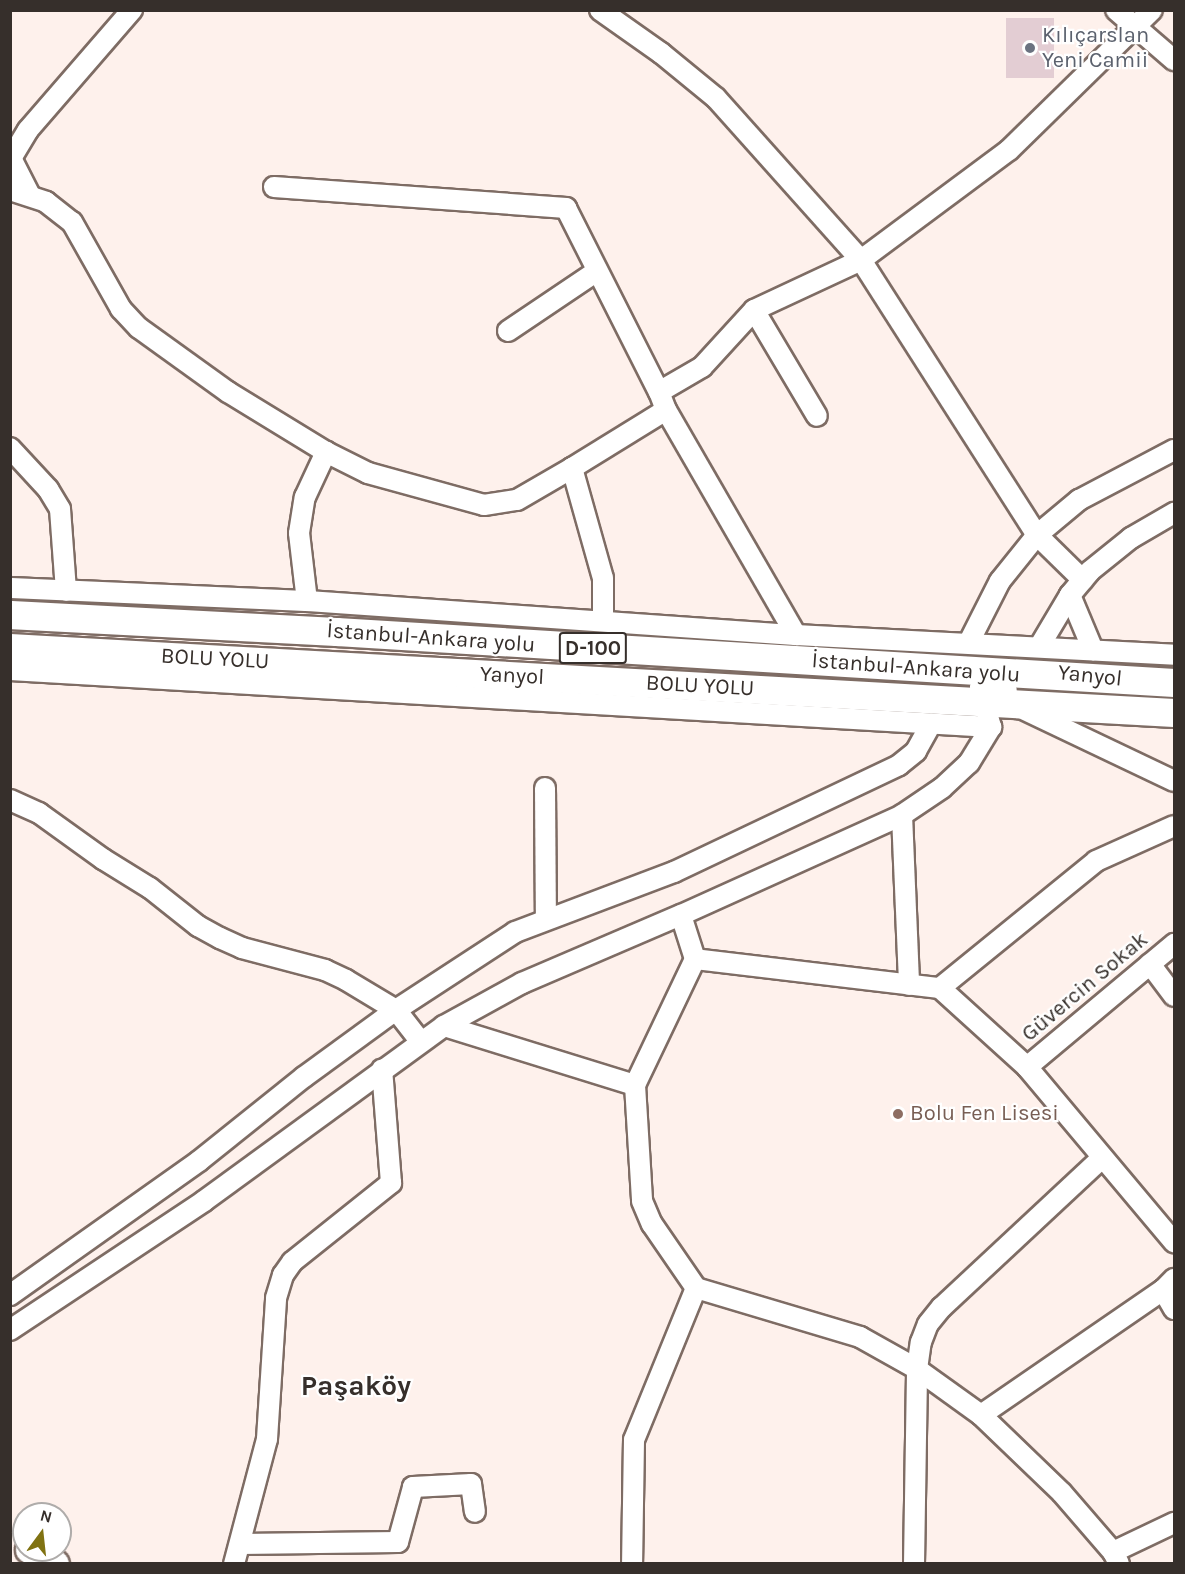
<!DOCTYPE html>
<meta charset="utf-8">
<style>
body{margin:0}
#map{position:relative;width:1185px;height:1574px;overflow:hidden;background:#fef1ec;font-family:Karla,sans-serif}
div>[style]{position:absolute}
.building>*{inset:0;background:#e3cdd3;transform-origin:0 0}
.roads{filter:drop-shadow(2px 0 #7e6c64) drop-shadow(-2px 0 #7e6c64) drop-shadow(0 2px #7e6c64) drop-shadow(0 -2px #7e6c64)}
.minor>*{height:20px;margin:-10px;padding:0 10px;transform-origin:10px;border-radius:10px;background:#fff}
.major>*{height:26px;margin:-13px;padding:0 13px;transform-origin:13px;border-radius:13px;background:#fff}
.highway>*{height:28px;margin:-14px;padding:0 14px;transform-origin:14px;border-radius:14px;background:#fff}
.dots>*{width:16px;height:16px;translate:-50% -50%;box-sizing:border-box;border:3px solid #fff;border-radius:50%}
span{translate:-50% -50%;white-space:nowrap;text-align:center;line-height:1.15;-webkit-text-stroke:4.5px #fff;paint-order:stroke}
.shield-label span{padding:2px 4px;background:#fff;border:2px solid;border-radius:4px;-webkit-text-stroke-width:0}
.shield-label{font-size:21px;color:#362f2b;font-weight:700}
.worship-label{font-size:22px;color:#5b616d}
.left{translate:0 -50%;text-align:left}
.street-label{font-size:22px;color:#362f2b}
.education-label{font-size:22px;color:#785e54}
.district-label{font-size:28px;color:#362f2b;font-weight:700}
.frame{position:absolute;inset:0;border:12px solid #362f2b;pointer-events:none}
.north{position:absolute;left:12px;top:1502px;width:60px;height:60px;box-sizing:border-box;background:#fff;border:2px solid #afacaa;border-radius:50%;rotate:15deg;font-size:16px;font-weight:700;line-height:24px;text-align:center;color:#362f2b}
.north::after{content:'';display:block;margin:auto;width:21px;height:27px;background:#807212;clip-path:polygon(50% 0,100% 100%,50% 72%,0 100%)}
</style>
<div id="map">
<div class="building">
<div style="left:1006px;top:18px;width:48px;height:60px"></div>
</div>
<div class="roads">
<div class="minor">
<div style="left:600px;top:10px;width:75px;rotate:35.2deg"></div>
<div style="left:661px;top:53px;width:71px;rotate:39.3deg"></div>
<div style="left:716px;top:98px;width:217px;rotate:48.2deg"></div>
<div style="left:861px;top:260px;width:326px;rotate:57.4deg"></div>
<div style="left:1037px;top:535px;width:64px;rotate:44.4deg"></div>
<div style="left:1116px;top:10px;width:77px;rotate:40.8deg"></div>
<div style="left:10px;top:160px;width:35px;rotate:-59deg"></div>
<div style="left:28px;top:130px;width:159px;rotate:-49.1deg"></div>
<div style="left:12px;top:160px;width:39px;rotate:63deg"></div>
<div style="left:274px;top:187px;width:293px;rotate:4.1deg"></div>
<div style="left:566px;top:208px;width:206px;rotate:63.2deg"></div>
<div style="left:10px;top:190px;width:38px;rotate:18deg"></div>
<div style="left:46px;top:202px;width:33px;rotate:38deg"></div>
<div style="left:72px;top:222px;width:100px;rotate:60.6deg"></div>
<div style="left:121px;top:309px;width:26px;rotate:47deg"></div>
<div style="left:139px;top:328px;width:110px;rotate:35.7deg"></div>
<div style="left:228px;top:392px;width:115px;rotate:31.5deg"></div>
<div style="left:326px;top:452px;width:47px;rotate:26.6deg"></div>
<div style="left:368px;top:473px;width:120px;rotate:15.4deg"></div>
<div style="left:484px;top:505px;width:33px;rotate:-9deg"></div>
<div style="left:517px;top:500px;width:64px;rotate:-30.2deg"></div>
<div style="left:572px;top:468px;width:114px;rotate:74.3deg"></div>
<div style="left:603px;top:578px;width:42px;rotate:90deg"></div>
<div style="left:754px;top:310px;width:123px;rotate:59.3deg"></div>
<div style="left:508px;top:331px;width:107px;rotate:-34deg"></div>
<div style="left:666px;top:410px;width:19px;rotate:-111deg"></div>
<div style="left:659px;top:392px;width:50px;rotate:-30.2deg"></div>
<div style="left:702px;top:367px;width:77px;rotate:-47.6deg"></div>
<div style="left:754px;top:310px;width:118px;rotate:-25deg"></div>
<div style="left:861px;top:260px;width:184px;rotate:-36.6deg"></div>
<div style="left:1009px;top:150px;width:200px;rotate:-44.4deg"></div>
<div style="left:10px;top:448px;width:56px;rotate:47.2deg"></div>
<div style="left:48px;top:489px;width:23px;rotate:59deg"></div>
<div style="left:60px;top:509px;width:82px;rotate:85.8deg"></div>
<div style="left:572px;top:468px;width:110px;rotate:-31.7deg"></div>
<div style="left:666px;top:410px;width:260px;rotate:60deg"></div>
<div style="left:10px;top:588px;width:297px;rotate:2.5deg"></div>
<div style="left:307px;top:601px;width:490px;rotate:4deg"></div>
<div style="left:796px;top:635px;width:379px;rotate:3deg"></div>
<div style="left:1070px;top:595px;width:60px;rotate:67.3deg"></div>
<div style="left:307px;top:601px;width:68px;rotate:-96.7deg"></div>
<div style="left:299px;top:533px;width:36px;rotate:-81deg"></div>
<div style="left:305px;top:497px;width:50px;rotate:-65deg"></div>
<div style="left:969px;top:642px;width:68px;rotate:-63.1deg"></div>
<div style="left:1000px;top:581px;width:59px;rotate:-51.2deg"></div>
<div style="left:1037px;top:535px;width:55px;rotate:-39.8deg"></div>
<div style="left:1079px;top:500px;width:107px;rotate:-27.8deg"></div>
<div style="left:1039px;top:647px;width:61px;rotate:-59.2deg"></div>
<div style="left:1070px;top:595px;width:31px;rotate:-50deg"></div>
<div style="left:1090px;top:571px;width:53px;rotate:-38.8deg"></div>
<div style="left:1131px;top:538px;width:50px;rotate:-30.2deg"></div>
<div style="left:10px;top:670px;width:983px;rotate:3.33deg"></div>
<div style="left:991px;top:727px;width:41px;rotate:-105.8deg"></div>
<div style="left:980px;top:688px;width:27px;rotate:6deg"></div>
<div style="left:1025px;top:710px;width:165px;rotate:25.5deg"></div>
<div style="left:545px;top:788px;width:131px;rotate:89.6deg"></div>
<div style="left:10px;top:800px;width:32px;rotate:24deg"></div>
<div style="left:39px;top:813px;width:79px;rotate:35.7deg"></div>
<div style="left:103px;top:859px;width:55px;rotate:31.7deg"></div>
<div style="left:150px;top:888px;width:61px;rotate:38.4deg"></div>
<div style="left:198px;top:926px;width:25px;rotate:29deg"></div>
<div style="left:220px;top:938px;width:24px;rotate:24deg"></div>
<div style="left:242px;top:948px;width:86px;rotate:14.8deg"></div>
<div style="left:325px;top:970px;width:23px;rotate:25deg"></div>
<div style="left:346px;top:980px;width:58px;rotate:31deg"></div>
<div style="left:396px;top:1010px;width:39px;rotate:52deg"></div>
<div style="left:902px;top:815px;width:170px;rotate:87.6deg"></div>
<div style="left:695px;top:959px;width:247px;rotate:6.8deg"></div>
<div style="left:940px;top:988px;width:201px;rotate:-39.1deg"></div>
<div style="left:1096px;top:861px;width:85px;rotate:-24.2deg"></div>
<div style="left:1150px;top:964px;width:40px;rotate:53deg"></div>
<div style="left:940px;top:988px;width:118px;rotate:42.2deg"></div>
<div style="left:1027px;top:1067px;width:229px;rotate:50deg"></div>
<div style="left:444px;top:1026px;width:200px;rotate:17.2deg"></div>
<div style="left:635px;top:1085px;width:116px;rotate:86.5deg"></div>
<div style="left:642px;top:1201px;width:25px;rotate:67deg"></div>
<div style="left:652px;top:1224px;width:78px;rotate:55.5deg"></div>
<div style="left:696px;top:1288px;width:164px;rotate:112.2deg"></div>
<div style="left:634px;top:1440px;width:124px;rotate:90.9deg"></div>
<div style="left:1027px;top:1067px;width:192px;rotate:-39.9deg"></div>
<div style="left:635px;top:1085px;width:140px;rotate:-64.5deg"></div>
<div style="left:695px;top:959px;width:46px;rotate:-107.7deg"></div>
<div style="left:696px;top:1288px;width:171px;rotate:16.6deg"></div>
<div style="left:860px;top:1337px;width:65px;rotate:29.3deg"></div>
<div style="left:917px;top:1369px;width:79px;rotate:35.7deg"></div>
<div style="left:981px;top:1415px;width:112px;rotate:43.9deg"></div>
<div style="left:1062px;top:1493px;width:78px;rotate:49.2deg"></div>
<div style="left:1113px;top:1552px;width:13px;rotate:63deg"></div>
<div style="left:1163px;top:1290px;width:22px;rotate:60deg"></div>
<div style="left:10px;top:1295px;width:232px;rotate:-35.3deg"></div>
<div style="left:199px;top:1161px;width:134px;rotate:-38.7deg"></div>
<div style="left:304px;top:1077px;width:114px;rotate:-36.1deg"></div>
<div style="left:396px;top:1010px;width:142px;rotate:-33.2deg"></div>
<div style="left:515px;top:932px;width:170px;rotate:-20.7deg"></div>
<div style="left:674px;top:872px;width:249px;rotate:-25.4deg"></div>
<div style="left:899px;top:765px;width:22px;rotate:-39deg"></div>
<div style="left:916px;top:751px;width:31px;rotate:-61deg"></div>
<div style="left:10px;top:1330px;width:233px;rotate:-33.6deg"></div>
<div style="left:204px;top:1201px;width:297px;rotate:-36.1deg"></div>
<div style="left:444px;top:1026px;width:89px;rotate:-28.9deg"></div>
<div style="left:522px;top:983px;width:173px;rotate:-23.2deg"></div>
<div style="left:681px;top:915px;width:243px;rotate:-24.3deg"></div>
<div style="left:902px;top:815px;width:48px;rotate:-34deg"></div>
<div style="left:942px;top:788px;width:37px;rotate:-43deg"></div>
<div style="left:969px;top:763px;width:42px;rotate:-58.6deg"></div>
<div style="left:981px;top:1415px;width:221px;rotate:-34.5deg"></div>
<div style="left:1163px;top:1290px;width:16px;rotate:-45deg"></div>
<div style="left:240px;top:1544px;width:158px;rotate:-0.7deg"></div>
<div style="left:398px;top:1542px;width:57px;rotate:-74.7deg"></div>
<div style="left:413px;top:1487px;width:58px;rotate:-3deg"></div>
<div style="left:471px;top:1484px;width:28px;rotate:82deg"></div>
<div style="left:1113px;top:1552px;width:68px;rotate:-25.4deg"></div>
<div style="left:234px;top:1564px;width:129px;rotate:-75.2deg"></div>
<div style="left:267px;top:1439px;width:141px;rotate:-86.3deg"></div>
<div style="left:276px;top:1298px;width:24px;rotate:-73deg"></div>
<div style="left:283px;top:1275px;width:16px;rotate:-55deg"></div>
<div style="left:292px;top:1262px;width:127px;rotate:-38.6deg"></div>
<div style="left:391px;top:1183px;width:114px;rotate:-94.5deg"></div>
<div style="left:914px;top:1564px;width:195px;rotate:-89.1deg"></div>
<div style="left:917px;top:1369px;width:27px;rotate:-82deg"></div>
<div style="left:921px;top:1342px;width:19px;rotate:-69deg"></div>
<div style="left:928px;top:1324px;width:22px;rotate:-51deg"></div>
<div style="left:942px;top:1307px;width:219px;rotate:-43deg"></div>
</div>
<div class="major">
<div style="left:29px;top:1550px;width:30px;rotate:27deg"></div>
</div>
<div class="highway">
<div style="left:10px;top:615px;width:327px;rotate:3deg"></div>
<div style="left:337px;top:632px;width:839px;rotate:3.49deg"></div>
<div style="left:10px;top:648px;width:1166px;rotate:3.2deg"></div>
</div>
</div>
<div class="dots">
<div style="left:1030px;top:48px;background:#6b7280"></div>
<div style="left:898px;top:1114px;background:#8d6e63"></div>
</div>
<div class="shield-label">
<span style="left:593px;top:648px">D-100</span>
</div>
<div class="worship-label">
<span class="left" style="left:1042px;top:48px">Kılıçarslan<br>Yeni Camii</span>
</div>
<div class="street-label">
<span style="left:431px;top:638px;rotate:4deg">İstanbul-Ankara yolu</span>
<span style="left:215px;top:659px;rotate:3deg">BOLU YOLU</span>
<span style="left:916px;top:668px;rotate:4deg">İstanbul-Ankara yolu</span>
<span style="left:512px;top:676px;rotate:3deg">Yanyol</span>
<span style="left:1090px;top:676px;rotate:6deg">Yanyol</span>
<span style="left:700px;top:686px;rotate:3deg">BOLU YOLU</span>
<span style="left:1085px;top:987px;rotate:-40deg">Güvercin Sokak</span>
</div>
<div class="education-label">
<span class="left" style="left:910px;top:1114px">Bolu Fen Lisesi</span>
</div>
<div class="district-label">
<span style="left:356px;top:1386px">Paşaköy</span>
</div>
<div class="frame"></div>
<div class="north">N</div>
</div>
